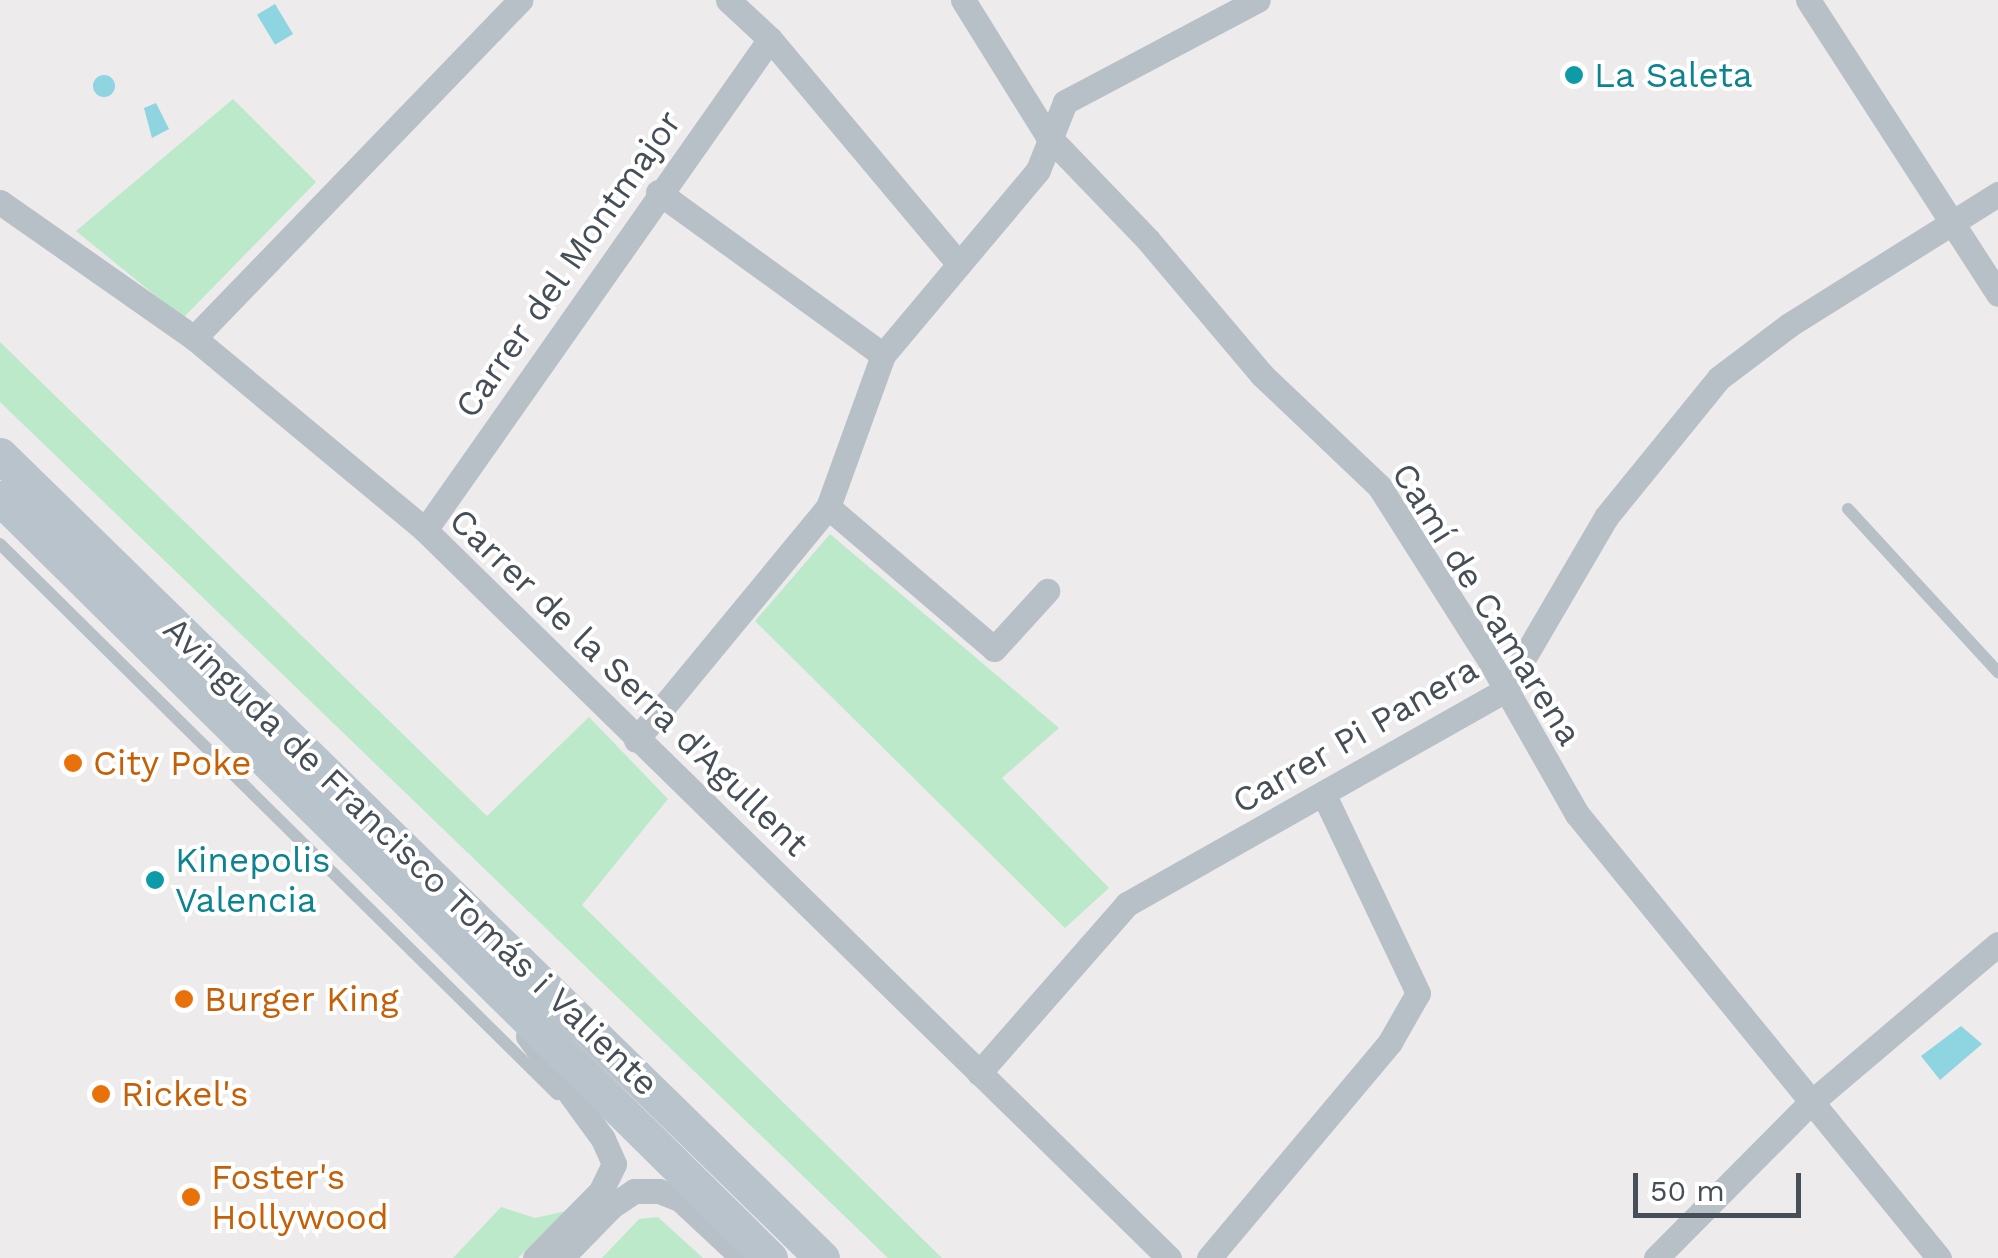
<!DOCTYPE html>
<meta charset="utf-8">
<style>
body{margin:0}
#map{position:relative;width:1998px;height:1258px;overflow:hidden;background:#eeebec;font-family:"Work Sans",sans-serif}
div>[style]{position:absolute}
.green>*{inset:0;background:#bde9cb}
.water>*{inset:0;background:#8ed4e1;transform-origin:0 0}
.round{border-radius:50%}
.lane>*{height:12px;margin:-6px;padding:0 6px;transform-origin:6px;border-radius:6px;background:#b8c0c7}
.street>*{height:25px;margin:-12.5px;padding:0 12.5px;transform-origin:12.5px;border-radius:12.5px;background:#b8c0c7}
.secondary>*{height:35px;margin:-17.5px;padding:0 17.5px;transform-origin:17.5px;border-radius:17.5px;background:#b9c3cc}
.dots>*{width:28px;height:28px;translate:-50% -50%;box-sizing:border-box;border:5px solid #fff;border-radius:50%}
span{translate:-50% -50%;white-space:nowrap;text-align:center;line-height:1.15;-webkit-text-stroke:8px #fff;paint-order:stroke}
.culture-label{font-size:35px;color:#0d838f}
.left{translate:0 -50%;text-align:left}
.street-label{font-size:35px;color:#464f57}
.food-label{font-size:35px;color:#c56008}
.scale{position:absolute;left:1633px;top:1173px;width:168px;height:45px;box-sizing:border-box;border:5px solid #464f57;border-top:0;padding-left:12px;font-size:30px;line-height:35px;white-space:nowrap;color:#464f57;-webkit-text-stroke:8px #fff;paint-order:stroke}
</style>
<div id="map">
<div class="green">
<div style="clip-path:polygon(233px 99px,316px 182px,183px 318px,76px 231px)"></div>
<div style="clip-path:polygon(0 342px,487px 816px,589px 717px,668px 799px,582px 905px,942px 1258px,888px 1258px,0 402px)"></div>
<div style="clip-path:polygon(830px 534px,1059px 728px,1002px 778px,1109px 888px,1065px 928px,755px 621px)"></div>
<div style="clip-path:polygon(501px 1207px,535px 1218px,566px 1211px,518px 1258px,453px 1258px)"></div>
<div style="clip-path:polygon(658px 1217px,703px 1258px,602px 1258px,639px 1219px)"></div>
</div>
<div class="water">
<div style="left:275px;top:4px;width:35px;height:21px;rotate:59deg"></div>
<div class="round" style="left:93px;top:75px;width:22px;height:22px"></div>
<div style="clip-path:polygon(156px 103px,169px 129px,152px 138px,144px 108px)"></div>
<div style="clip-path:polygon(1961px 1026px,1982px 1044px,1940px 1080px,1921px 1056px)"></div>
</div>
<div class="lane">
<div style="left:1848px;top:509px;width:222px;rotate:47.4deg"></div>
<div style="left:0;top:544px;width:783px;rotate:44.64deg"></div>
</div>
<div class="street">
<div style="left:728px;top:0;width:57px;rotate:42.9deg"></div>
<div style="left:770px;top:39px;width:294px;rotate:50deg"></div>
<div style="left:963px;top:0;width:159px;rotate:58.1deg"></div>
<div style="left:1047px;top:135px;width:146px;rotate:46.1deg"></div>
<div style="left:1148px;top:240px;width:177px;rotate:49.8deg"></div>
<div style="left:1262px;top:375px;width:161px;rotate:43.5deg"></div>
<div style="left:1379px;top:486px;width:207px;rotate:57.6deg"></div>
<div style="left:1490px;top:661px;width:176px;rotate:60.4deg"></div>
<div style="left:1577px;top:814px;width:573px;rotate:50.81deg"></div>
<div style="left:1808px;top:0;width:350px;rotate:57.1deg"></div>
<div style="left:658px;top:192px;width:278px;rotate:35.9deg"></div>
<div style="left:0;top:202px;width:237px;rotate:35deg"></div>
<div style="left:194px;top:338px;width:300px;rotate:39.7deg"></div>
<div style="left:425px;top:530px;width:1041px;rotate:44.38deg"></div>
<div style="left:194px;top:338px;width:470px;rotate:-46deg"></div>
<div style="left:828px;top:507px;width:218px;rotate:40.5deg"></div>
<div style="left:994px;top:649px;width:79px;rotate:-47.6deg"></div>
<div style="left:425px;top:530px;width:600px;rotate:-54.91deg"></div>
<div style="left:636px;top:740px;width:302px;rotate:-50.5deg"></div>
<div style="left:828px;top:507px;width:162px;rotate:-70.1deg"></div>
<div style="left:883px;top:355px;width:241px;rotate:-50deg"></div>
<div style="left:1038px;top:170px;width:73px;rotate:-68.3deg"></div>
<div style="left:1065px;top:102px;width:218px;rotate:-27.9deg"></div>
<div style="left:528px;top:1036px;width:127px;rotate:53.9deg"></div>
<div style="left:603px;top:1139px;width:27px;rotate:66deg"></div>
<div style="left:614px;top:1164px;width:30px;rotate:116deg"></div>
<div style="left:601px;top:1191px;width:94px;rotate:134.6deg"></div>
<div style="left:979px;top:1073px;width:225px;rotate:-48.8deg"></div>
<div style="left:1127px;top:904px;width:434px;rotate:-29.5deg"></div>
<div style="left:1505px;top:690px;width:200px;rotate:-59.7deg"></div>
<div style="left:1606px;top:517px;width:179px;rotate:-50.9deg"></div>
<div style="left:1719px;top:378px;width:88px;rotate:-37.1deg"></div>
<div style="left:1789px;top:325px;width:247px;rotate:-32.1deg"></div>
<div style="left:561px;top:1258px;width:73px;rotate:-45.6deg"></div>
<div style="left:612px;top:1206px;width:27px;rotate:-34deg"></div>
<div style="left:634px;top:1191px;width:25px"></div>
<div style="left:659px;top:1191px;width:24px;rotate:22deg"></div>
<div style="left:681px;top:1200px;width:85px;rotate:43.1deg"></div>
<div style="left:1209px;top:1258px;width:282px;rotate:-50deg"></div>
<div style="left:1390px;top:1042px;width:56px;rotate:-60.3deg"></div>
<div style="left:1418px;top:993px;width:219px;rotate:-115.4deg"></div>
<div style="left:1656px;top:1258px;width:216px;rotate:-45.2deg"></div>
<div style="left:1808px;top:1105px;width:249px;rotate:-40.3deg"></div>
</div>
<div class="secondary">
<div style="left:0;top:455px;width:1149px;rotate:44.33deg"></div>
<div style="left:0;top:498px;width:1082px;rotate:44.63deg"></div>
</div>
<div class="dots">
<div style="left:1574px;top:75px;background:#0f9aa8"></div>
<div style="left:73px;top:763px;background:#e8710a"></div>
<div style="left:155px;top:880px;background:#0f9aa8"></div>
<div style="left:184px;top:999px;background:#e8710a"></div>
<div style="left:101px;top:1094px;background:#e8710a"></div>
<div style="left:191px;top:1197px;background:#e8710a"></div>
</div>
<div class="culture-label">
<span class="left" style="left:1594px;top:75px">La Saleta</span>
<span class="left" style="left:175px;top:880px">Kinepolis<br>Valencia</span>
</div>
<div class="street-label">
<span style="left:568px;top:264px;rotate:-55deg">Carrer del Montmajor</span>
<span style="left:1487px;top:604px;rotate:58deg">Camí de Camarena</span>
<span style="left:629px;top:682px;rotate:44deg">Carrer de la Serra d'Agullent</span>
<span style="left:1355px;top:735px;rotate:-30deg">Carrer Pi Panera</span>
<span style="left:411px;top:856px;rotate:44deg">Avinguda de Francisco Tomás i Valiente</span>
</div>
<div class="food-label">
<span class="left" style="left:93px;top:763px">City Poke</span>
<span class="left" style="left:204px;top:999px">Burger King</span>
<span class="left" style="left:121px;top:1094px">Rickel's</span>
<span class="left" style="left:211px;top:1197px">Foster's<br>Hollywood</span>
</div>
<div class="scale">50 m</div>
</div>
